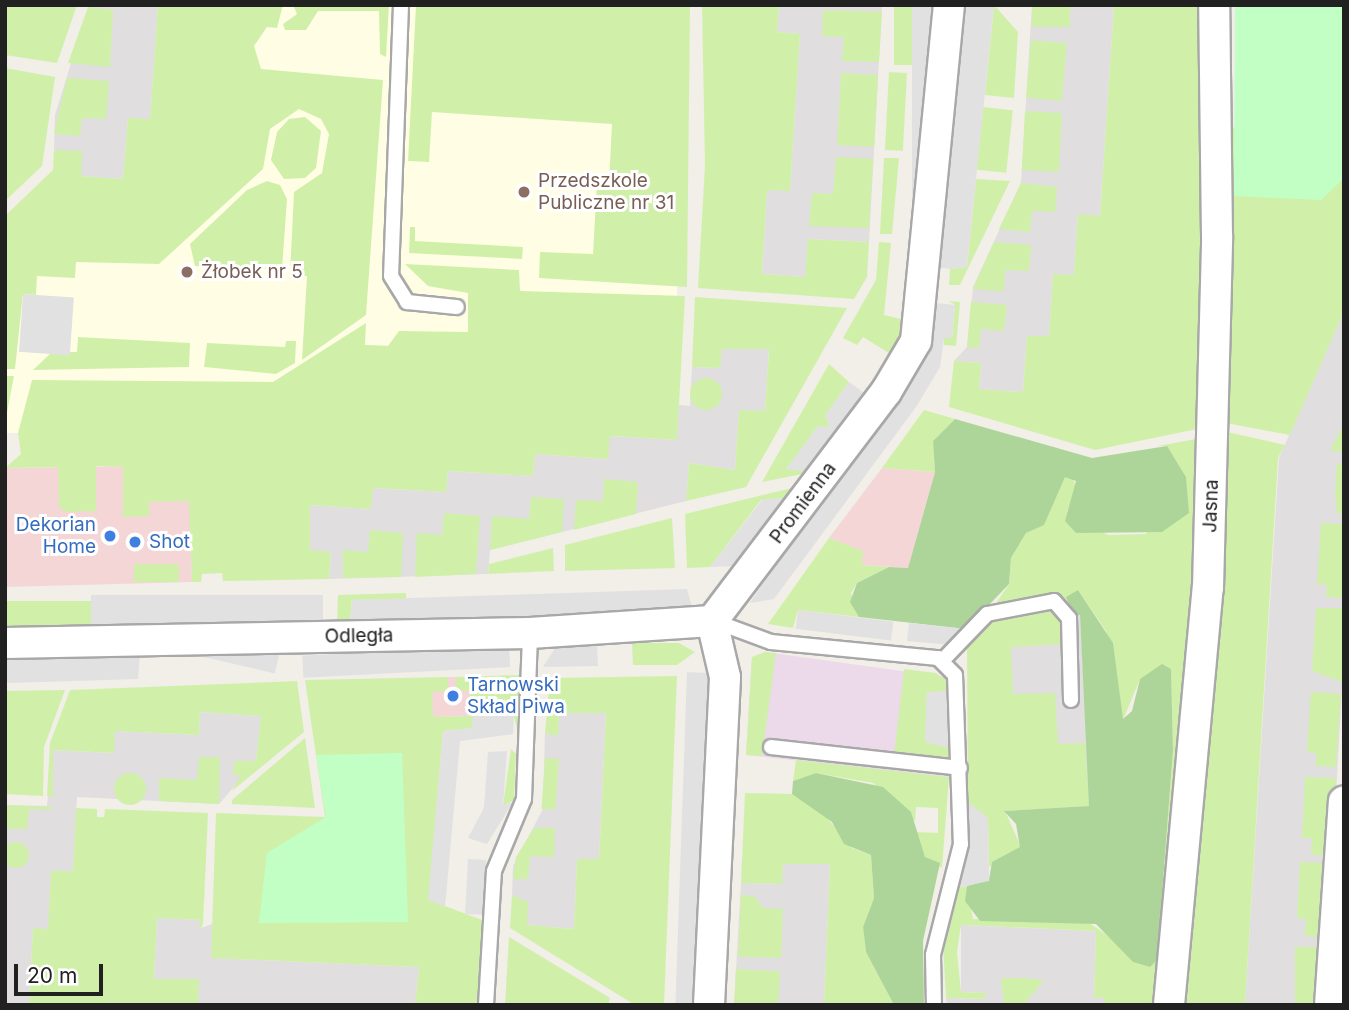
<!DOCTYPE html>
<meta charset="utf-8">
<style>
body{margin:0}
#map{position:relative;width:1349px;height:1010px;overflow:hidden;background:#f2eee8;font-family:Inter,sans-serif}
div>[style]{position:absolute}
.residential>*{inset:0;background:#e0dede;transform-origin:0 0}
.commercial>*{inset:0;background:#f4d6d6}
.industrial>*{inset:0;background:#ecd9ea}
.education>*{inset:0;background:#fffee4}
.grass>*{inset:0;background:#d0f0aa;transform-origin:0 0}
.round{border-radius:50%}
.forest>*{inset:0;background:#aed599}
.park>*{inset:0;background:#c2ffc4}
.parking>*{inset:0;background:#e1e1e1;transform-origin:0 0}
.roads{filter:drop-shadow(2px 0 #a8a8a8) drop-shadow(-2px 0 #a8a8a8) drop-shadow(0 2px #a8a8a8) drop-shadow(0 -2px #a8a8a8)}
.lane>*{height:14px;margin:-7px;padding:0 7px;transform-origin:7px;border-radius:7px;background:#fff}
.street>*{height:30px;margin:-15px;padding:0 15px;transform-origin:15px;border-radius:15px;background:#fff}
.dots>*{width:19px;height:19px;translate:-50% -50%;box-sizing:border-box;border:4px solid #fff;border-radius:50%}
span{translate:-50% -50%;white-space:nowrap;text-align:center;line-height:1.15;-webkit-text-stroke:6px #fff;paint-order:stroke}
.education-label{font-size:19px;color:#785e54}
.left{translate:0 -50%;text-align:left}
.street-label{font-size:19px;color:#212121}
.shop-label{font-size:19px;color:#366cbe}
.right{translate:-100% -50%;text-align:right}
.frame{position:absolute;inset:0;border:7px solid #212121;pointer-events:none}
.scale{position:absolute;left:14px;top:964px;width:89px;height:32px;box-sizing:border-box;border:4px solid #212121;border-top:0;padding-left:9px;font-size:21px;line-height:24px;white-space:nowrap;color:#212121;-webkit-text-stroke:5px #fff;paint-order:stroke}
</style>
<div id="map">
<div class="residential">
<div style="clip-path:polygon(89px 5px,158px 5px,150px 120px,128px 118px,123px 179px,81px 176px,54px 150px,55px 115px)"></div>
<div style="clip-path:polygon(779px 5px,882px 5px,869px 242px,809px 239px,805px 277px,762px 274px,767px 190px,790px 190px,800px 34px,777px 32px)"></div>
<div style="clip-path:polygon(1032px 5px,1114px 5px,1100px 216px,1078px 215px,1074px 275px,1053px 275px,1049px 337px,1027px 336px,1023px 392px,979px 389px,981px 363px,954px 361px,967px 347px,973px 287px,1021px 183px)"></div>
<div style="clip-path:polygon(1344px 311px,1344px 652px,1324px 1005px,1245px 1005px,1279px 458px)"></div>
<div style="clip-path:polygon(769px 348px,765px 412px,739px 410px,735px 470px,689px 463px,686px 501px,490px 550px,488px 574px,329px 579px,331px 552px,310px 551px,310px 505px,371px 509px,372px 488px,446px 492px,448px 471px,533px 476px,535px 454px,608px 459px,609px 436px,676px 440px,679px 405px,690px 406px,692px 367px,720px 368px,721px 349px)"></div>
<div style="left:1080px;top:614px;width:192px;height:88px;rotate:87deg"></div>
<div style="clip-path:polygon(200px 712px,261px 716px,256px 762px,219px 804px,77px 797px,73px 872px,48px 929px,33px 929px,29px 1005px,5px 1005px,5px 805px,47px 806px,53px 750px,113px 753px,115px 731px,199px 735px)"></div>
<div style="clip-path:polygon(606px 712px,599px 859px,577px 859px,574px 929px,527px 925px,527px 902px,512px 895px,513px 866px,543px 809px,545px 733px,557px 735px,559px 713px)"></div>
<div style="clip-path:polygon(783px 864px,830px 864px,824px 1005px,734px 1005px,741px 883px,781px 884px)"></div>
<div style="clip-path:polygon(157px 918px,201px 920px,201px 928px,212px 924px,212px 958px,419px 967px,415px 1005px,198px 1005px,198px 979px,154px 979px)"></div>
<div style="clip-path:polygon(961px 925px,1096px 931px,1094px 997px,1104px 998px,1104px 1005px,947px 1005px,946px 998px,985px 999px,986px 993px,961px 992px)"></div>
</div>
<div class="commercial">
<div style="clip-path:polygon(148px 466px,190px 497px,192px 582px,5px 587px,5px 468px)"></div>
<div style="clip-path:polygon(882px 468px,935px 472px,908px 568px,862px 565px,862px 551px,829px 538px)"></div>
<div style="clip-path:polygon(448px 677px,456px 677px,456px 690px,470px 690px,471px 716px,432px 717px,432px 691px,448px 691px)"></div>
</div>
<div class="industrial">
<div style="clip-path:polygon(765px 652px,944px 677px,950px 691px,949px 777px,746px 755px,752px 657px)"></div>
</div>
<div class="education">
<div style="clip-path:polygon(245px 5px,666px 5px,678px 313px,479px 348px,365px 345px,315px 434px,5px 433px,5px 230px,179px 202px)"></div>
</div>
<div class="grass">
<div style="clip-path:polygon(5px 5px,77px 5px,57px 63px,5px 55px)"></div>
<div style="clip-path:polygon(158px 5px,283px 5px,277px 28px,267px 27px,254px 46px,261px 69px,383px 80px,366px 315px,302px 360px,307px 276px,290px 274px,294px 192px,322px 173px,329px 134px,321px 119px,299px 109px,270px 129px,263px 169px,159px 264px,76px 262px,75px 278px,37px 276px,36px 295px,23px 294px,15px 369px,5px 369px,5px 216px,53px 170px,54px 150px,82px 151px,81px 176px,123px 179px,128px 118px,150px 119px)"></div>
<div style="clip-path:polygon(293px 5px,389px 5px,386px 57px,380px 54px,379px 11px,318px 11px,306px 30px,285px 30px,283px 24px,297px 14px)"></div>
<div style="clip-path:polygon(416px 5px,690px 5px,687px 287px,539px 278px,540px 252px,593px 254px,597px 182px,609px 182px,612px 124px,432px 112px,429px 162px,408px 161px)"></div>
<div style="clip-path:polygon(702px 5px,779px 5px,777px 32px,800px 34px,790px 191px,767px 190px,762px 274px,805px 277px,808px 239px,869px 242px,867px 277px,854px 299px,698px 288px,705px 165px)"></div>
<div style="left:894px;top:5px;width:18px;height:60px"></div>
<div style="clip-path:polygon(994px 5px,1018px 32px,1014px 98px,985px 95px)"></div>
<div style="left:1032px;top:5px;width:38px;height:22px"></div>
<div style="clip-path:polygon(1114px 5px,1205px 5px,1207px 427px,1095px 450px,949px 407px,954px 361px,981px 363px,979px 389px,1023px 392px,1027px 336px,1049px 336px,1053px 274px,1074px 275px,1078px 214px,1100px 216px)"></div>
<div style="clip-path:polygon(88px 7px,113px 10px,110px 67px,68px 63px)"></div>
<div style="clip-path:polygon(823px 10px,882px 12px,879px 62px,842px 61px,844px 37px,822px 36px)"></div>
<div style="left:1031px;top:40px;width:36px;height:58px;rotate:5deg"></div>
<div style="clip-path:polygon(5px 68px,55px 77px,42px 166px,5px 201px)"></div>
<div style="left:889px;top:72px;width:18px;height:78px;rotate:3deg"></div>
<div style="left:841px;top:73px;width:37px;height:72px;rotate:3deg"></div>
<div style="clip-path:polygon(67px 78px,109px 81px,106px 119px,82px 118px,80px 136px,54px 134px)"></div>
<div style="left:983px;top:107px;width:30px;height:63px;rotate:6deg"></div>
<div style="left:1025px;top:111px;width:37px;height:59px;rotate:3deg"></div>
<div style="clip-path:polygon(305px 117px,321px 131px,316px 168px,305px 178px,284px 179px,271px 160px,277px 132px,289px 119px)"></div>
<div style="clip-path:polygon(1272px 126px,1344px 171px,1344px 311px,1290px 435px,1226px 423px,1224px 128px)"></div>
<div style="clip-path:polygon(836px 157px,873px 159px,869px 228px,809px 226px,812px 193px,833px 194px)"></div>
<div style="clip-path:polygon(884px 158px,899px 158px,892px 234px,880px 234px)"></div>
<div style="clip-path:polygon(976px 179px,1010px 181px,960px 285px,949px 285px,950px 269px,967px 267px)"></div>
<div style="clip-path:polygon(267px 181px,280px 185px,287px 199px,282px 269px,195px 266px,190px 244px,247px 190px)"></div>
<div style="clip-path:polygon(1021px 183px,1057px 187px,1055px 212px,1032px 211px,1030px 232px,999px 229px)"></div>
<div style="clip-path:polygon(410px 227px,415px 227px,415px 241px,523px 247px,522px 259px,409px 253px)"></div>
<div style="clip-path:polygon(879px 242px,891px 243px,884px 315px,905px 320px,892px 355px,863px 337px,857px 345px,843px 338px,876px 280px)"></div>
<div style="clip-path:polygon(994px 242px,1031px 245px,1029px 271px,1005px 270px,1004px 291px,973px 289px)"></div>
<div style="clip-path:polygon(405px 264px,519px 270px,520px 291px,685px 296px,677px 440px,610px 436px,608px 459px,535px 454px,533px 476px,448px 471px,446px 492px,373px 488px,371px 509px,310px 505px,310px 550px,331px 552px,329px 579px,223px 581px,222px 573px,202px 574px,201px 582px,192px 582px,189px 501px,149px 502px,149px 516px,123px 517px,123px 467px,96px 466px,96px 511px,68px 512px,59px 508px,58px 467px,5px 468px,21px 454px,18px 433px,32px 380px,273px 382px,366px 323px,365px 345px,388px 346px,399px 331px,468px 332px,468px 293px,428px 286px)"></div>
<div style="clip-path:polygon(695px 297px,847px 308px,746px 487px,686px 501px,689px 463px,735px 470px,739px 410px,765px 411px,769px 349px,722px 349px,720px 368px,692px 367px)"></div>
<div style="clip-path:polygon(949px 301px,960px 302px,956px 346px,944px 345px,944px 338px,952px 338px,955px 305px)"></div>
<div style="clip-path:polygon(971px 302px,1007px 305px,1004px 331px,981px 329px,979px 348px,967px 347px)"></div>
<div style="clip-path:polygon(78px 337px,190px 343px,189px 367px,33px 370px,52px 352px,77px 352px)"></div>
<div style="clip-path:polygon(286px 341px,296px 341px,295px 363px,276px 374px,204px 367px,207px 343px,285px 347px)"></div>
<div style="clip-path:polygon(829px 364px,849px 382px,825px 416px,833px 423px,786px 468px,812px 472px,762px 482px)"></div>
<div style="clip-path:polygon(5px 376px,14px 376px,5px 423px)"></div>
<div class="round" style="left:690px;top:378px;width:32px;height:32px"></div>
<div style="clip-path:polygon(924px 410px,955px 419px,933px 441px,935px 472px,882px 468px)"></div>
<div style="clip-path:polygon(1344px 424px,1344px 453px,1329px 449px,1333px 445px)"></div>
<div style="clip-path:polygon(1227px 432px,1285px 445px,1278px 458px,1245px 1005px,1178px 1005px)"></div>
<div style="clip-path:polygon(1207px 437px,1160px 1005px,1104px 1005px,1104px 998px,1094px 998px,1096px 931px,988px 926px,961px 925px,957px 952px,961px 992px,986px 993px,985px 999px,946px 998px,943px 944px,956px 888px,967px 886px,973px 919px,1086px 921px,1119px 943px,1133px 962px,1157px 960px,1173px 750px,1171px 669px,1140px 679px,1123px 720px,1106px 631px,1078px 590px,1065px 644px,1011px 647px,1013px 694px,1055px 693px,1058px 744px,1085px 743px,1089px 806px,1005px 811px,1021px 847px,989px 867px,988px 819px,968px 802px,967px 647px,1009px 584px,1011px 558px,1026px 533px,1044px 524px,1065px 476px,1072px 477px,1077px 489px,1067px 512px,1108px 535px,1146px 534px,1180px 467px,1166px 446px,1158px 446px)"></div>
<div style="clip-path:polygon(1337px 463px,1344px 466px,1344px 514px,1337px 513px,1335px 495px)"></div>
<div style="clip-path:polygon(604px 479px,638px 482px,636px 514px,574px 530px,576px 500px,603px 501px)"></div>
<div style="clip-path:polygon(800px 486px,792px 497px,761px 500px,710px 567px,687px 568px,685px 514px)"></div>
<div style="clip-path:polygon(531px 497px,564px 499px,562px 532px,490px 550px,492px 516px,529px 519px)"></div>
<div style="clip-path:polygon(444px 513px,480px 516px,476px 574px,415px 577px,417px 533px,442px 535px)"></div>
<div style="clip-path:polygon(672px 518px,675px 568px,565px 571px,565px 545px)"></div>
<div style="clip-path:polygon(1321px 523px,1344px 524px,1344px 598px,1326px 597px,1327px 585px,1317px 584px)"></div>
<div style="clip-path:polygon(370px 530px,403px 533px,401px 577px,343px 578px,343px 550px,368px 552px)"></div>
<div style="clip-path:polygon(829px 538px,863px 551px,862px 565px,889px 567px,857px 583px,851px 593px,859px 617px,798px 610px,793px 628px,768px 624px)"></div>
<div style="clip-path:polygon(553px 548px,554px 571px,488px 574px,489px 564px)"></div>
<div style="left:179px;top:564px;width:18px;height:45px;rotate:90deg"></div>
<div style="clip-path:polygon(406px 593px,406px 599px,352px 600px,350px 622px,337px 623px,338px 595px)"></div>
<div style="left:91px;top:601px;width:28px;height:86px;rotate:90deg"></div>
<div style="clip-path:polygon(1316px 608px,1344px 608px,1342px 682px,1312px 671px)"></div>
<div style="clip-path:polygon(632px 643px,679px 643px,695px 652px,677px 665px,633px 665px)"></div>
<div style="clip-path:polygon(765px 652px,776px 653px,762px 756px,746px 755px,752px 657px)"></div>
<div style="clip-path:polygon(904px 669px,936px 673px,948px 682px,950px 691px,927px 693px,925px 741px,949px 748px,949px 760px,894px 755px)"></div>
<div style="clip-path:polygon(520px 675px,517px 728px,513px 713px,474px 714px,473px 728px,443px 731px,429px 900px,482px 920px,477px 1005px,415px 1005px,419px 967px,211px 958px,216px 813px,325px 817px,305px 680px,448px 677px,448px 691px,432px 692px,433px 717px,470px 716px,470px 691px,456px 690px,456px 677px)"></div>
<div style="clip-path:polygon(677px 676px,664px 1005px,635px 1005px,510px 928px,512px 895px,528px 902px,527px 925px,574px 929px,577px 859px,599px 859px,606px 713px,559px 713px,558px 736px,545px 733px,550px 678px)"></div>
<div style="clip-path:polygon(297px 681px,304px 732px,232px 791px,241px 775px,233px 775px,234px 761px,256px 761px,261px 716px,200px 712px,199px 735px,115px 731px,114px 753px,53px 750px,53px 797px,47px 796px,50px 743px,70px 690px)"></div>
<div style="clip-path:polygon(65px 690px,44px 747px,43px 796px,5px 794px,5px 691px)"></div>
<div style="clip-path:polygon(1311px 692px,1341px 694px,1336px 767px,1316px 766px,1316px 753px,1307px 752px)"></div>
<div style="clip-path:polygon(305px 738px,315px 808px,232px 804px,232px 800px)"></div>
<div style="clip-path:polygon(511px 749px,516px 754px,514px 800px,503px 806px)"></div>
<div style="clip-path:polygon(199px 757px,220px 757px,219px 804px,159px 801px,159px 778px,197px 780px)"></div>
<div style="left:545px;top:758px;width:14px;height:51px;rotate:4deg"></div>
<div style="clip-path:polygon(796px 760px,949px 777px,942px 868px,925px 857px,915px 832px,938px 833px,938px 808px,916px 807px,915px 821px,873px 783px,816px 773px,793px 781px)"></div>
<div class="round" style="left:114px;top:773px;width:32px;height:32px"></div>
<div style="clip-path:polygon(1305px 777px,1336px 778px,1332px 855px,1311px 855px,1312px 838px,1302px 838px)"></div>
<div style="clip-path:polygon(745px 793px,792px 794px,823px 813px,852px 848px,871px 855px,874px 898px,863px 927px,866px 952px,894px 1005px,824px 1005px,830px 864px,783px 864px,782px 884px,741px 883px)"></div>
<div style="clip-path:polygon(5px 805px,52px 807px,52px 810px,29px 809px,27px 829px,5px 829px)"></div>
<div style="clip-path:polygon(76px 808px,97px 809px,97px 817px,104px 817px,105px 809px,208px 813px,203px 924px,200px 930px,200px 920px,157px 918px,154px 979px,199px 979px,198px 1005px,29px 1005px,33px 928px,48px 929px,51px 871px,73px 871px)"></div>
<div style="clip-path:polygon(534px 828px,555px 828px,554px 857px,530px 856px,528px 879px,513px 879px,516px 857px)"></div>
<div class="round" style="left:3px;top:842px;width:26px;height:26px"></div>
<div style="clip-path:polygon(1300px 862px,1322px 863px,1318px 937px,1305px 936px,1306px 919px,1297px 918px)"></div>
<div style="clip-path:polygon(741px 895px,754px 896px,763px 908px,783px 909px,781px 958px,738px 957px)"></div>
<div style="clip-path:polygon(509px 937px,610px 998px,608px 1005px,505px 1005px)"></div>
<div style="left:1295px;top:947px;width:22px;height:58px"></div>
<div style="left:736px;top:969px;width:44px;height:36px;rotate:3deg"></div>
<div style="clip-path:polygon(1001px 978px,1027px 978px,1044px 981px,1023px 1005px,1004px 1005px)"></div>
</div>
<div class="forest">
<div style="clip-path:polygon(955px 419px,1092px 458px,1167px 446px,1186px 477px,1189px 513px,1162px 532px,1076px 533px,1065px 521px,1076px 481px,1065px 477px,1044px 525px,1026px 533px,1011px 558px,1009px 584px,966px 629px,859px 617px,850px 602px,857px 583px,889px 567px,908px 568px,935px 472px,933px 441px)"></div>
<div style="clip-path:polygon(1078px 590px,1113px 643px,1123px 719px,1132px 711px,1140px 679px,1162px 664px,1171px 669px,1173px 750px,1157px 960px,1150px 967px,1133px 962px,1096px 924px,980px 921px,965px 901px,967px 886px,989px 880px,992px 862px,1020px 847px,1016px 824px,1004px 811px,1089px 806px,1080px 615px,1073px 615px,1066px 597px)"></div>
<div style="clip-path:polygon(816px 773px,883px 787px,911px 812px,925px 857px,940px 863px,923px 941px,924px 1005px,894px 1005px,866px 952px,863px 927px,874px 898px,871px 855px,844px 844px,832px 822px,792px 794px,793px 781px)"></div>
</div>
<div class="park">
<div style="clip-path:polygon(1235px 5px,1344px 5px,1344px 178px,1321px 200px,1234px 196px)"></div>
<div style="clip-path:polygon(402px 753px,408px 922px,259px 923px,267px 853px,326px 817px,316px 755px)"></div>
</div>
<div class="parking">
<div style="left:912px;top:5px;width:23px;height:312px"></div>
<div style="clip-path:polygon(962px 5px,994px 5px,967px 267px,950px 269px,938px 267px)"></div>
<div style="left:23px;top:294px;width:51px;height:58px;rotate:4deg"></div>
<div style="clip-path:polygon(935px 303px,955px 305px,952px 338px,944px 338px,940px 367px,916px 407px,774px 599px,750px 603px,932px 329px)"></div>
<div style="clip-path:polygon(849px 382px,867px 395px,812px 472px,786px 469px,818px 426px,830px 427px,825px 416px)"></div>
<div style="clip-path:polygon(792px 497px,739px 566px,710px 567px,762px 500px)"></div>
<div style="clip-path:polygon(687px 589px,692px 607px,677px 613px,350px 622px,352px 600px)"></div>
<div style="left:323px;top:595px;width:29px;height:232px;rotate:90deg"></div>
<div style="left:798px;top:610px;width:96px;height:19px;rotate:7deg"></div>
<div style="clip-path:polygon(909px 623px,966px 629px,951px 645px,907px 641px)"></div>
<div style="clip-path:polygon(597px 644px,598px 666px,543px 667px,557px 645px)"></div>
<div style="left:509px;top:645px;width:22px;height:207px;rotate:87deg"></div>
<div style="left:280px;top:651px;width:23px;height:133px;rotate:103deg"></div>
<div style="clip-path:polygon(140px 655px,138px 679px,8px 683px,5px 678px,5px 658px)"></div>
<div style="left:709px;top:673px;width:332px;height:22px;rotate:92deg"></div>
<div style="clip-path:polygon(950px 691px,949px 748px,925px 742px,927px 692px)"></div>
<div style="clip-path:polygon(514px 713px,513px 734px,460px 741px,445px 907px,428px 900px,443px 731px,472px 728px,473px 714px)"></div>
<div style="clip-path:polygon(507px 751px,503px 805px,513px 802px,487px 844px,468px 838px,484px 808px,488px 752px)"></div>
<div style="clip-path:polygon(968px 802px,988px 818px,989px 881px,956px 888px,965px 865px)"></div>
<div style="left:468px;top:859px;width:18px;height:55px;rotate:3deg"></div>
</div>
<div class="roads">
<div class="lane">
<div style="left:401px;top:5px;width:271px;rotate:92.1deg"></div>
<div style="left:391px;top:276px;width:31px;rotate:58deg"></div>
<div style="left:407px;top:302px;width:50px;rotate:5.7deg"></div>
<div style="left:714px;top:621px;width:61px;rotate:20.2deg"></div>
<div style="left:771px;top:642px;width:168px;rotate:5.5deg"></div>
<div style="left:938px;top:658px;width:24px;rotate:45deg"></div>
<div style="left:955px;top:675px;width:169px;rotate:88deg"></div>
<div style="left:961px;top:844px;width:114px;rotate:104.2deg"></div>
<div style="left:933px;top:955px;width:50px;rotate:88.9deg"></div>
<div style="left:942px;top:661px;width:65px;rotate:-46.2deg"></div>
<div style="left:987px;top:614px;width:68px;rotate:-11deg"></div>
<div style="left:1054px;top:601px;width:23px;rotate:49deg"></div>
<div style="left:1069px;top:618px;width:82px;rotate:88.6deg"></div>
<div style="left:771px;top:747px;width:190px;rotate:6.3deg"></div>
<div style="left:486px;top:1005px;width:134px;rotate:-86.6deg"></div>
<div style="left:494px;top:871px;width:78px;rotate:-67.4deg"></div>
<div style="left:524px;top:799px;width:166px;rotate:-87.9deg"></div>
</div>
<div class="street">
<div style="left:5px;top:643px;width:525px;rotate:-1.09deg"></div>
<div style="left:530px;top:633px;width:182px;rotate:-3.8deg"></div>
<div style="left:709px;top:1005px;width:328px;rotate:-87.2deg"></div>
<div style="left:725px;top:677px;width:57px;rotate:-103.1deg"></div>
<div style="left:712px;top:621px;width:288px;rotate:-52.8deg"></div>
<div style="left:886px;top:392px;width:59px;rotate:-59.5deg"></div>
<div style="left:916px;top:341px;width:338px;rotate:-84.4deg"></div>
<div style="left:1169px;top:1005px;width:419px;rotate:-84.7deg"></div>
<div style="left:1208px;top:588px;width:352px;rotate:-88.5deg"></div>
<div style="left:1217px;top:236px;width:231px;rotate:-90.7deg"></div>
<div style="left:1330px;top:1005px;width:204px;rotate:-86.1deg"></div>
</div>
</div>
<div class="dots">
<div style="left:524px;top:192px;background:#8d6e63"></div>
<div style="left:187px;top:272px;background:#8d6e63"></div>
<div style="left:110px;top:536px;background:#3f7fe0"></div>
<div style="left:135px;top:542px;background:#3f7fe0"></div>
<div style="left:453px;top:696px;background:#3f7fe0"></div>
</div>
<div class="education-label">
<span class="left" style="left:538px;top:192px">Przedszkole<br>Publiczne nr 31</span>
<span class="left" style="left:201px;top:272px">Żłobek nr 5</span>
</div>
<div class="street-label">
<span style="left:803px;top:503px;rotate:-53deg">Promienna</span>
<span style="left:1211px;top:506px;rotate:-88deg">Jasna</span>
<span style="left:359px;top:636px;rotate:-1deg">Odległa</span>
</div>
<div class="shop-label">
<span class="right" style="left:96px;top:536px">Dekorian<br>Home</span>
<span class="left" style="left:149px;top:542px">Shot</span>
<span class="left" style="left:467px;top:696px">Tarnowski<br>Skład Piwa</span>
</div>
<div class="frame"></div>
<div class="scale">20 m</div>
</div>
